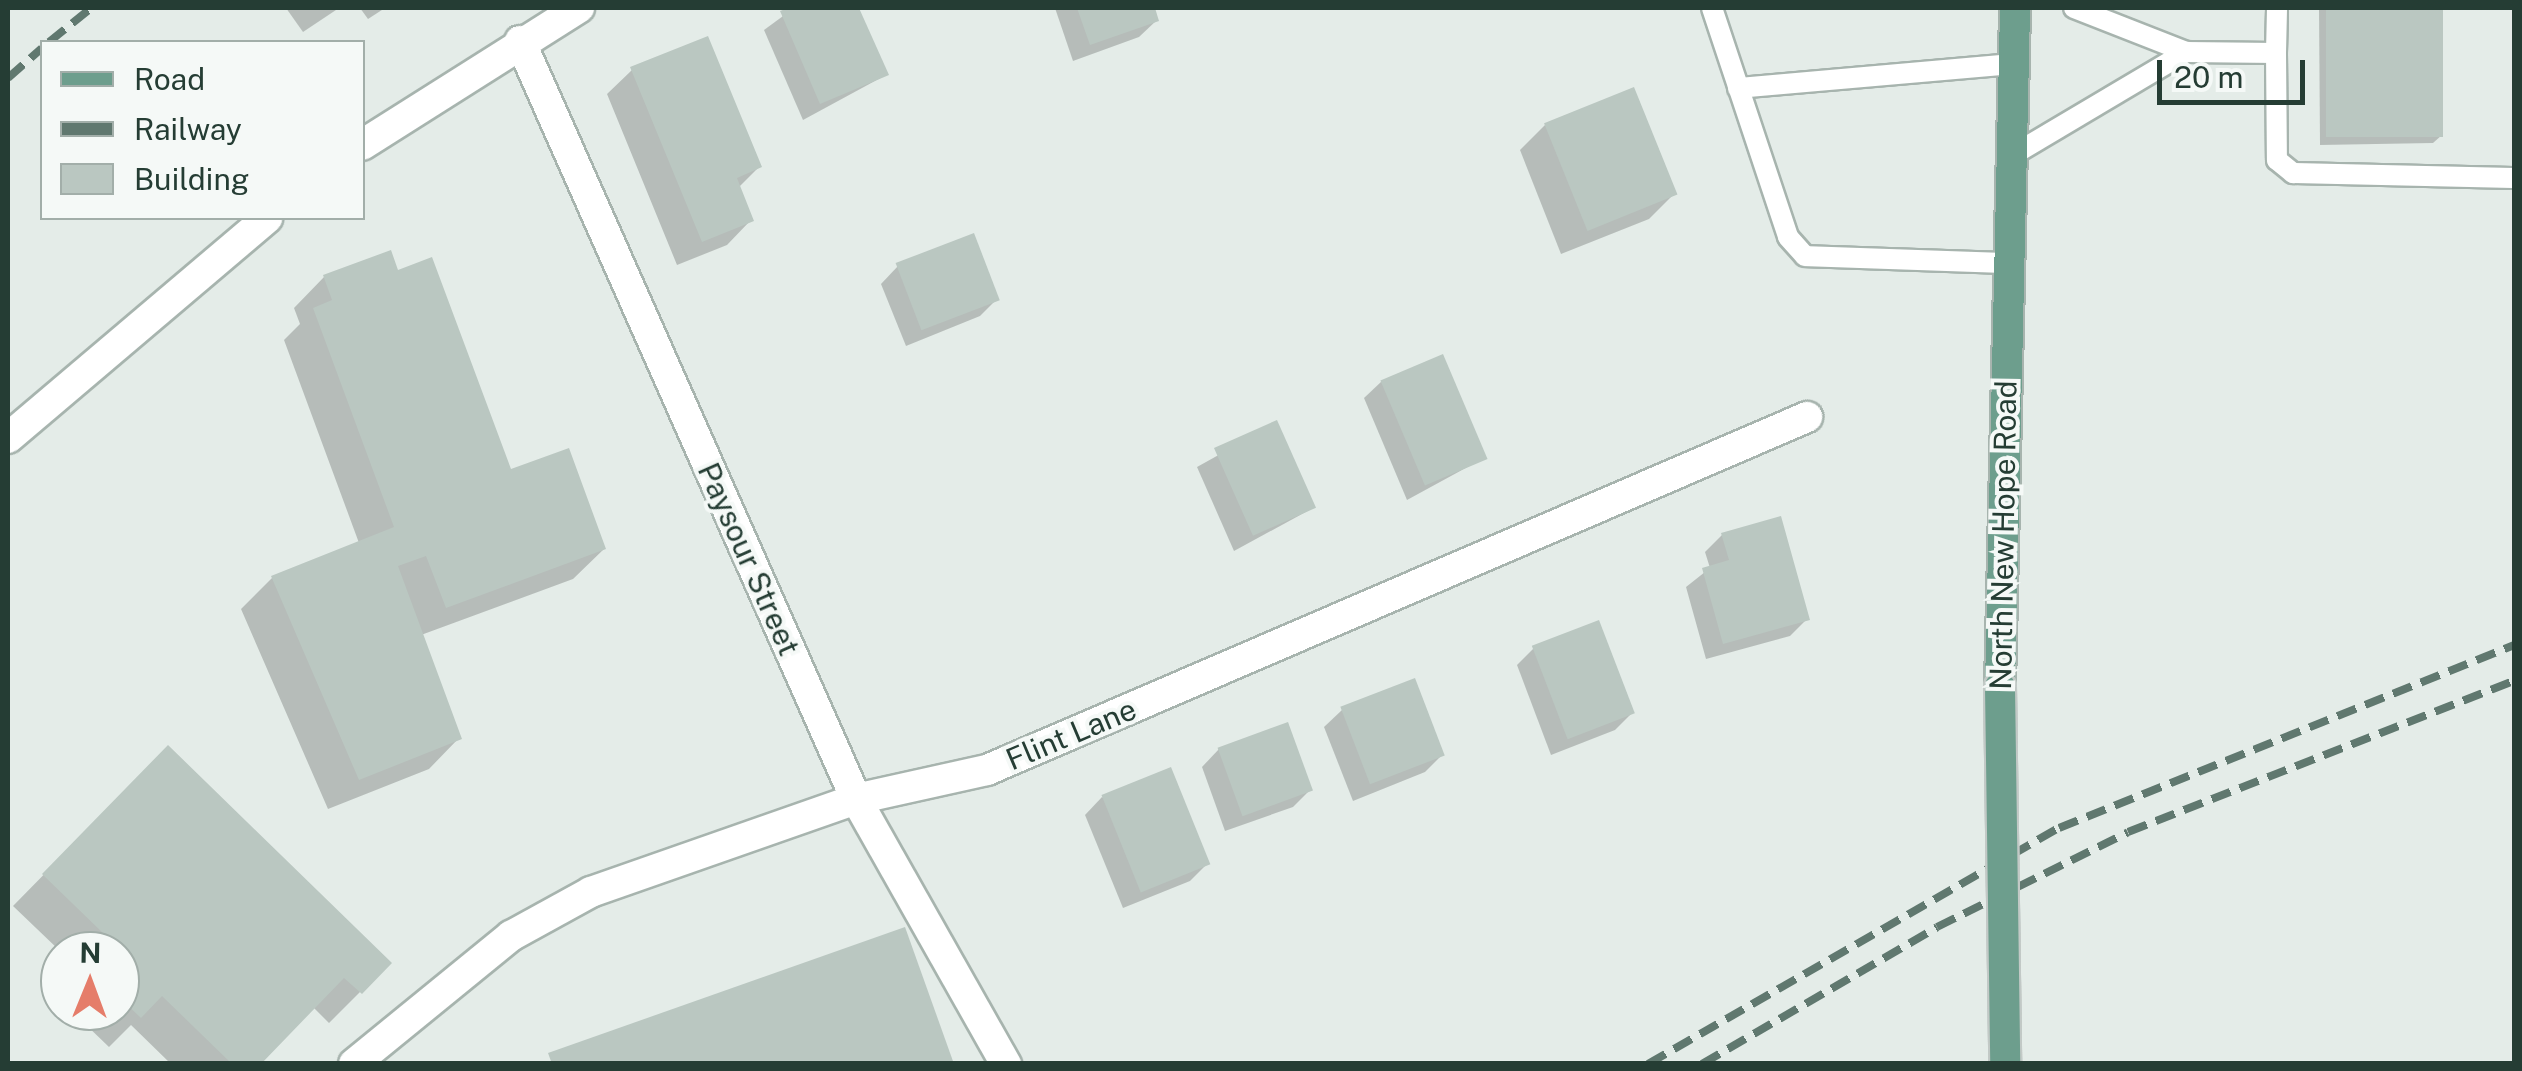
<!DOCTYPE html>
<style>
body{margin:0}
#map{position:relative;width:2522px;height:1071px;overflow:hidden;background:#e4ece8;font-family:"Public Sans",sans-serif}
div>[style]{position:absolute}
.shadow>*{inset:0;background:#0003}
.building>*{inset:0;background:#bac7c1;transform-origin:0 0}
.roads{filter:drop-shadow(2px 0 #a7b4ae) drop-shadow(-2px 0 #a7b4ae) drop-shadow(0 2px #a7b4ae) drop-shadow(0 -2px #a7b4ae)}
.service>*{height:20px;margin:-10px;padding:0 10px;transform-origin:10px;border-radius:10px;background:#fff}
.minor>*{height:30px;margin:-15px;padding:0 15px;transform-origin:15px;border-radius:15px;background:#fff}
.secondary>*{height:30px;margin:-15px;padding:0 15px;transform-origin:15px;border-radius:15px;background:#fff}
.primary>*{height:30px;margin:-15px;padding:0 15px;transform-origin:15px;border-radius:15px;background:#6d9e8d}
.rail>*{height:8px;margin-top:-4px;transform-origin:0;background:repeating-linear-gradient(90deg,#60786f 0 20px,transparent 0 30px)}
.bridges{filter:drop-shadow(2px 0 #c2c9c6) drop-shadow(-2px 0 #c2c9c6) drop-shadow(0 2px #c2c9c6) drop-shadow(0 -2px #c2c9c6)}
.primary-bridge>*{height:30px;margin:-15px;padding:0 15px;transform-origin:15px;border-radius:15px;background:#6d9e8d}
span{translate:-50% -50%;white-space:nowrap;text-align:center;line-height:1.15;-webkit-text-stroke:8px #f5f9f7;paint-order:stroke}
.street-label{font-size:30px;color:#253d34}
.frame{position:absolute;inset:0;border:10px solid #253d34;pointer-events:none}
.legend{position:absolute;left:40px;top:40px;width:325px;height:180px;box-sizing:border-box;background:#f5f9f7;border:2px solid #a2aea9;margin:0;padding:12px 18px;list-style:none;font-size:30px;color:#253d34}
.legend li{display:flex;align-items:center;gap:20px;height:50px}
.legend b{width:50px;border:2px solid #a2aea9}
.north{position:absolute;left:40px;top:931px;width:100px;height:100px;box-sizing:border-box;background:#f5f9f7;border:2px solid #a2aea9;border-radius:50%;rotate:1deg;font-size:28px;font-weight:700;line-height:40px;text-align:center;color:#253d34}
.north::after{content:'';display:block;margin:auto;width:35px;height:45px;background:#e57d6a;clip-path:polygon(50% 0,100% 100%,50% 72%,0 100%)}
.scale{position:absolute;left:2157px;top:60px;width:148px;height:45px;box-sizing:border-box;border:5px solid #253d34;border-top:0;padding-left:12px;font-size:30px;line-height:35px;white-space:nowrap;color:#253d34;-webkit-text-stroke:8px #f5f9f7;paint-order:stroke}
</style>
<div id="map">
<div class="shadow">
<div style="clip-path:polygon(286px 8px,339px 8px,303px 32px)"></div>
<div style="clip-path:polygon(360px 8px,385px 8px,368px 19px)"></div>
<div style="clip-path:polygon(794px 8px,857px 8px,886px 75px,803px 120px,764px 30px)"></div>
<div style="clip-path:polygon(1055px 8px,1152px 8px,1157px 20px,1139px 37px,1073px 61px)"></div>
<div style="clip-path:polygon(2319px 8px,2441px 8px,2442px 135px,2433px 143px,2320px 145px)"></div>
<div style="clip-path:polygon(632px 70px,759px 167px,738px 188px,751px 220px,727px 245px,677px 265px,607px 94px)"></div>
<div style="clip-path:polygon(1545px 125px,1674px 194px,1649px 219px,1561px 254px,1520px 150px)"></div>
<div style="clip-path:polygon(898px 266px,997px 299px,980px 316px,906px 346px,881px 284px)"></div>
<div style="clip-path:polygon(397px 273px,509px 472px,604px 549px,573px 579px,421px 635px,459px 738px,429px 769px,328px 809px,241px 609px,272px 578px,359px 543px,284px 340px,300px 324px,294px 308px,324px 277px)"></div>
<div style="clip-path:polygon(1382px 381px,1484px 458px,1407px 500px,1364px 398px)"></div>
<div style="clip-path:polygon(1276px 423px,1313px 508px,1234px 551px,1197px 467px)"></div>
<div style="clip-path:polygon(1722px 535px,1807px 619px,1790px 636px,1706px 659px,1686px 587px,1710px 568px,1705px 552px)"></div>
<div style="clip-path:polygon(1534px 648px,1632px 713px,1615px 730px,1551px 755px,1517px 665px)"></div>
<div style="clip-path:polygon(1342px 710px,1442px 755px,1425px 772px,1353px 801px,1324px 727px)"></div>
<div style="clip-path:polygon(168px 748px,389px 963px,329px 1023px,313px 1007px,257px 1064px,171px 1064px,131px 1025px,109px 1047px,83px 1022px,94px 1011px,120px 1011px,120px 951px,60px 951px,13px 906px)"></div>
<div style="clip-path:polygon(1219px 749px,1310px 790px,1293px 807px,1225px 831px,1202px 767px)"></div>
<div style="clip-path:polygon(1102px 797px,1207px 864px,1190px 881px,1123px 908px,1085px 815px)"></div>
</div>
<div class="building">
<div style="clip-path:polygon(788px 8px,859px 8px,889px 75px,820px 104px,780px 11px)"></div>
<div style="clip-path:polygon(1077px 8px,1155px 8px,1159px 21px,1090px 45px)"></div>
<div style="left:2326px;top:8px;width:117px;height:129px"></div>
<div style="clip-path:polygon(708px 36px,762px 167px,737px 178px,754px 221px,702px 242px,630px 67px)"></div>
<div style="left:1634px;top:87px;width:116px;height:97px;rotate:68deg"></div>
<div style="left:974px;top:233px;width:72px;height:84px;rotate:69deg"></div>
<div style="clip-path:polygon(391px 250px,398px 270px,432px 257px,511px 469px,569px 448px,606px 549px,446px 608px,426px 556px,398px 566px,462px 739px,359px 780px,271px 576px,394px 527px,313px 308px,332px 300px,323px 275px)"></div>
<div style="left:1443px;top:354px;width:114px;height:68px;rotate:67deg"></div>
<div style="left:1277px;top:420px;width:96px;height:69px;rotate:66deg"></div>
<div style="clip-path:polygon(1781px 516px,1810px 620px,1723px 644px,1702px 568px,1729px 560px,1721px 533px)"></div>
<div style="left:1599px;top:620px;width:100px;height:72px;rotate:69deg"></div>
<div style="left:1415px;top:678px;width:83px;height:80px;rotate:69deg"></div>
<div style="left:1288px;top:722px;width:73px;height:75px;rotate:70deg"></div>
<div style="clip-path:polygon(168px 745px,392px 963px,362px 994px,344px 978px,261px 1064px,232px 1064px,162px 996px,141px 1018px,120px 998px,120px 981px,136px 965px,42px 874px)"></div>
<div style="left:1171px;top:767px;width:105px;height:75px;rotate:68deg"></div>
<div style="clip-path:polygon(905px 927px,954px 1064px,552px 1064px,548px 1053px)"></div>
</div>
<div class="roads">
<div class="service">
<div style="left:1712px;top:8px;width:241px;rotate:71.6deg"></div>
<div style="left:1788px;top:237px;width:25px;rotate:48deg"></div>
<div style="left:1805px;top:256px;width:204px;rotate:2deg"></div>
<div style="left:2074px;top:8px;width:120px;rotate:21.4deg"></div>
<div style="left:2186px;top:52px;width:90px;rotate:0.6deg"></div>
<div style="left:2276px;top:53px;width:107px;rotate:89.5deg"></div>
<div style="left:2277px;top:160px;width:21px;rotate:39deg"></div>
<div style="left:2293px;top:173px;width:221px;rotate:1.3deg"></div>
<div style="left:2276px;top:53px;width:45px;rotate:-88.7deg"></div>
<div style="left:1738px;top:88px;width:277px;rotate:-5deg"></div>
<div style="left:2011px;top:156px;width:204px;rotate:-30.7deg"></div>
</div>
<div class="minor">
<div style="left:520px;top:41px;width:829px;rotate:66.09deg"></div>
<div style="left:856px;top:799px;width:305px;rotate:60.5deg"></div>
<div style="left:354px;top:1064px;width:203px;rotate:-39.2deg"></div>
<div style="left:511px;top:936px;width:91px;rotate:-28.8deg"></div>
<div style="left:591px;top:892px;width:281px;rotate:-19.3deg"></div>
<div style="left:856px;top:799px;width:134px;rotate:-12.5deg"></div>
<div style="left:987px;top:770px;width:893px;rotate:-23.29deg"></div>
</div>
<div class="secondary">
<div style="left:362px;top:145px;width:257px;rotate:-32.3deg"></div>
<div style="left:8px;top:438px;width:340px;rotate:-40.3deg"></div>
</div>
<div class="primary">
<div style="left:2000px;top:687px;width:679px;rotate:-88.73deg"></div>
</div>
</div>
<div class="rail">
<div style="left:49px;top:42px;width:54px;rotate:-39deg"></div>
<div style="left:8px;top:78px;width:45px;rotate:-41.4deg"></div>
<div style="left:1648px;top:1064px;width:474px;rotate:-29.9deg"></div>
<div style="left:2059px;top:828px;width:490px;rotate:-21.9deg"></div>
<div style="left:1702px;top:1064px;width:272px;rotate:-30.2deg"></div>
<div style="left:1937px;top:927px;width:213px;rotate:-26.4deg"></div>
<div style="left:2128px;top:832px;width:414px;rotate:-21.4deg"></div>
</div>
<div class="bridges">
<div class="primary-bridge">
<div style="left:2000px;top:687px;width:377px;rotate:89.2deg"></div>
</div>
</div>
<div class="street-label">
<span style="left:2003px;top:535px;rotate:-89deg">North New Hope Road</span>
<span style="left:749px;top:559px;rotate:66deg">Paysour Street</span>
<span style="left:1071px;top:734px;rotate:-23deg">Flint Lane</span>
</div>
<div class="frame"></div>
<ul class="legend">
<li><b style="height:12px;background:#6d9e8d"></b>Road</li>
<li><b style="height:12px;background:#60786f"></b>Railway</li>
<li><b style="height:28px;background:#bac7c1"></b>Building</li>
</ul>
<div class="north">N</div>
<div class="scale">20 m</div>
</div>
